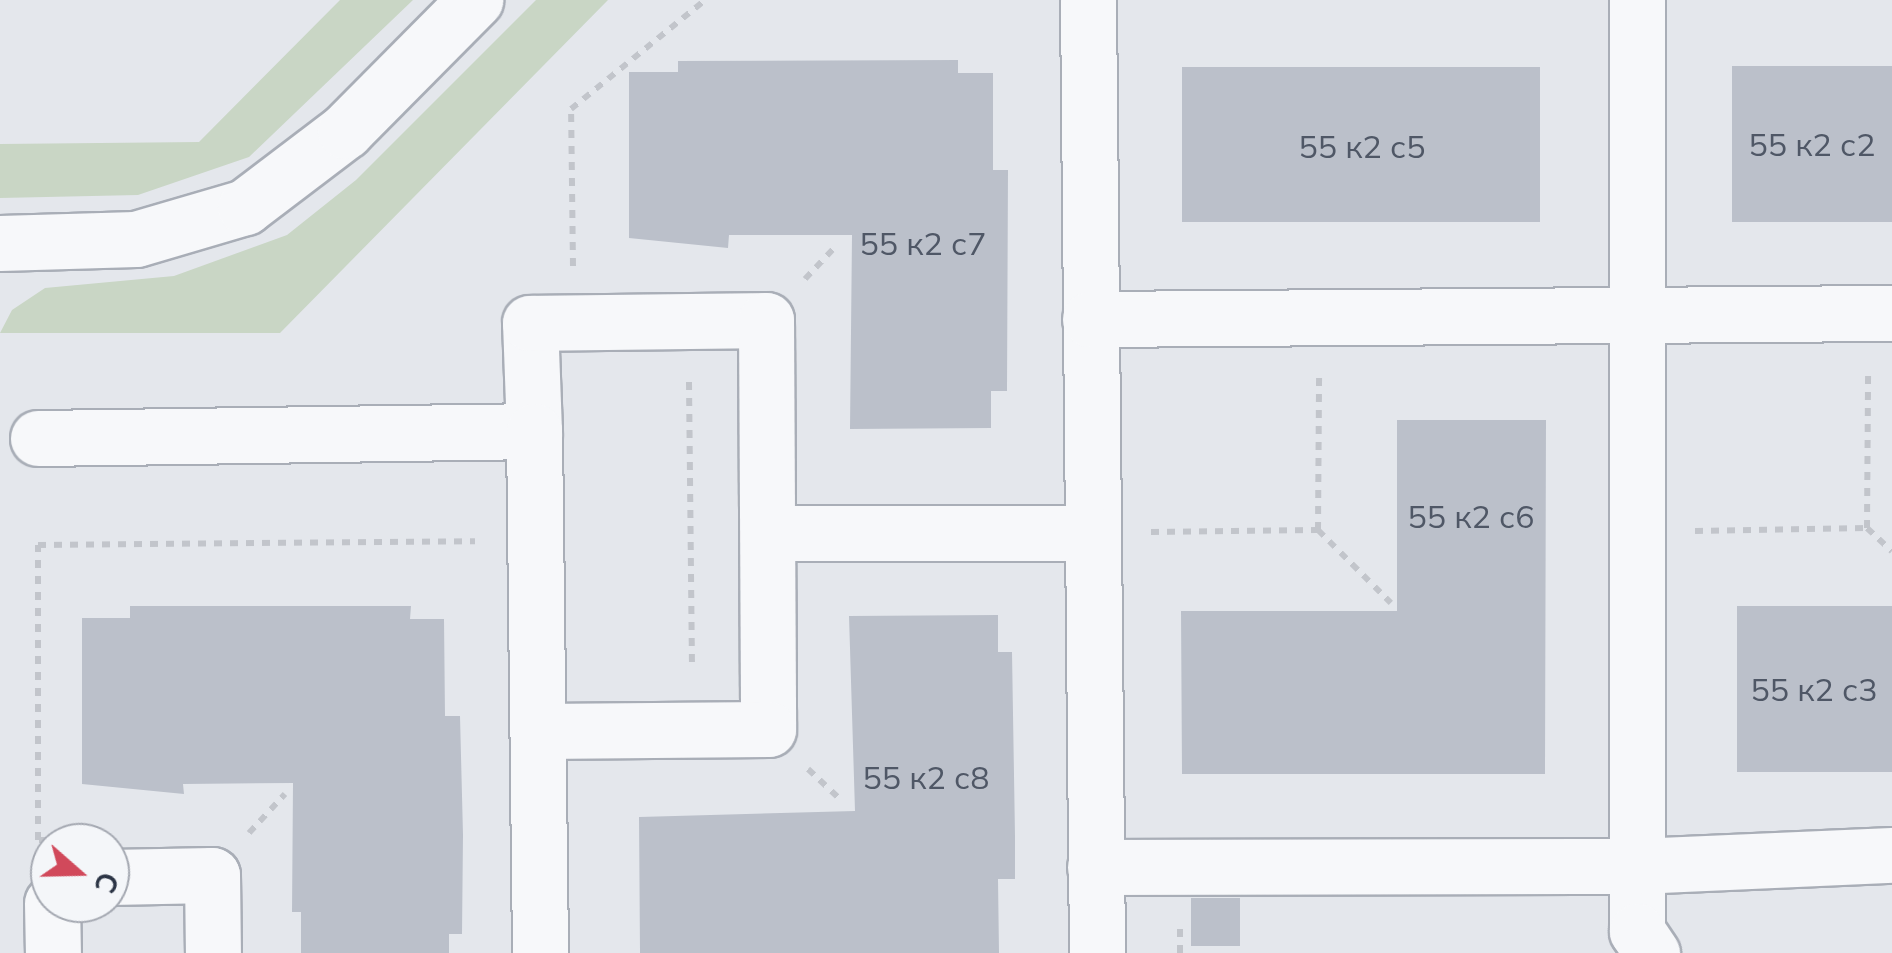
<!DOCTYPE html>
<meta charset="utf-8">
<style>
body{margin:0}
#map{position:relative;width:1892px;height:953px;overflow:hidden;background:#e4e7ec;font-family:Mulish,sans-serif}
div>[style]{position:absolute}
.green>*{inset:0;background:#c9d6c5}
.building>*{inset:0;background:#bbc0ca;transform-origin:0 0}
.path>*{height:6px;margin-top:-3px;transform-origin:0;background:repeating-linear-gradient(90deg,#c2c5cb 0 8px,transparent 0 16px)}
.roads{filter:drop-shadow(2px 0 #a9aeb7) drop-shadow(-2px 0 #a9aeb7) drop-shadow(0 2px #a9aeb7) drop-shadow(0 -2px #a9aeb7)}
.minor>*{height:55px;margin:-27.5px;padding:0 27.5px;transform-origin:27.5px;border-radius:27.5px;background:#f7f8fa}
span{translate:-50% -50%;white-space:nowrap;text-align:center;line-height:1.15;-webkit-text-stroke:9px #f4f6f9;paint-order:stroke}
.number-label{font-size:32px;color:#4f5766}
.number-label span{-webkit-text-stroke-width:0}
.north{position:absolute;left:30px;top:823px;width:100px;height:100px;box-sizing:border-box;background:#f4f6f9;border:2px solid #a4a8b1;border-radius:50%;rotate:110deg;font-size:28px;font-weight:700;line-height:40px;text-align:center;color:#2b3445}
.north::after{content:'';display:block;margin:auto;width:35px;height:45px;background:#d1495b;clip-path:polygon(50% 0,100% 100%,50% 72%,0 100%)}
</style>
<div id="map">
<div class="green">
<div style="clip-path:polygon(340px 0,413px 0,249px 157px,138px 195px,0 198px,0 144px,199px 142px)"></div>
<div style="clip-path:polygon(536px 0,608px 0,280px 333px,0 333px,12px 310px,45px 288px,174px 276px,287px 235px,356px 180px)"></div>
</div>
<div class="building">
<div style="clip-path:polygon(958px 60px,958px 73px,993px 73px,993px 170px,1008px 170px,1007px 391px,991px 391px,991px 428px,850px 429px,852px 235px,729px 235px,728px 248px,629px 238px,629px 72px,678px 72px,678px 61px)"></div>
<div style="left:1732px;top:66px;width:160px;height:156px"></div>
<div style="left:1540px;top:67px;width:155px;height:358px;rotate:90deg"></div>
<div style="clip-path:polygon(1397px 420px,1546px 420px,1545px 774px,1182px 774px,1181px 611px,1397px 611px)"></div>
<div style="clip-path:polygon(130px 606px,411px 606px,410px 619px,444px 619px,445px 716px,460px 716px,463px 835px,462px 934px,449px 934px,449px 953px,301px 953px,301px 912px,292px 912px,293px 783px,183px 784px,184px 794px,82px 784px,82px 618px,130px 618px)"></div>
<div style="left:1737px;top:606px;width:155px;height:166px"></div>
<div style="clip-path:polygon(998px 615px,998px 652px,1012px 652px,1015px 836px,1015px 879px,998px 879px,999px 953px,640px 953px,639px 817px,855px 811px,849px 616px)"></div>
<div style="left:1191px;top:898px;width:49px;height:48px"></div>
</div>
<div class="path">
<div style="left:573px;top:266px;width:157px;rotate:-90.7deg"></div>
<div style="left:571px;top:109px;width:173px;rotate:-39.1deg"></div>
<div style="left:805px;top:279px;width:45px;rotate:-46.8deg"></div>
<div style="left:689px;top:382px;width:287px;rotate:89.4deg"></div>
<div style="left:1867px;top:528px;width:34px;rotate:43deg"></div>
<div style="left:1318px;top:530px;width:103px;rotate:45deg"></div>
<div style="left:1695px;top:531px;width:172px;rotate:-1deg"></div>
<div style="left:1867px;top:528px;width:156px;rotate:-89.6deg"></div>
<div style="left:1151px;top:532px;width:167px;rotate:-0.7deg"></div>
<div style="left:1318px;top:530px;width:156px;rotate:-89.6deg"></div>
<div style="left:808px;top:769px;width:47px;rotate:43.3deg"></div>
<div style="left:249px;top:833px;width:53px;rotate:-47.3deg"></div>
<div style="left:47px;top:840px;width:9px;rotate:180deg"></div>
<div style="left:38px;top:840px;width:295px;rotate:-90deg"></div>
<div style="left:38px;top:545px;width:437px;rotate:-0.5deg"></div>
<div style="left:1180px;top:953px;width:29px;rotate:-90deg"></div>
</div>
<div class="roads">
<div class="minor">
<div style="left:1088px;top:0;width:953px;rotate:89.46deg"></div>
<div style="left:1637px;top:0;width:931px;rotate:90deg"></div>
<div style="left:1637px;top:931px;width:27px;rotate:56deg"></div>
<div style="left:0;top:243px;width:136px;rotate:-1.7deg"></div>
<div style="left:136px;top:239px;width:114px;rotate:-16.4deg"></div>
<div style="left:245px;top:207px;width:126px;rotate:-37.2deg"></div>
<div style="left:345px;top:131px;width:185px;rotate:-45.2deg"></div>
<div style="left:1090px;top:319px;width:802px;rotate:-0.43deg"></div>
<div style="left:534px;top:431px;width:108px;rotate:-92.1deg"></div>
<div style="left:530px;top:323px;width:236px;rotate:-0.7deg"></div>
<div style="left:766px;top:320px;width:409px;rotate:89.7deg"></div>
<div style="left:768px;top:729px;width:229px;rotate:179.5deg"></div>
<div style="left:38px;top:438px;width:496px;rotate:-0.8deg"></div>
<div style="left:534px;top:431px;width:522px;rotate:89.34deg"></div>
<div style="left:768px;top:533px;width:322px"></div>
<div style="left:1095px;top:867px;width:542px;rotate:-0.11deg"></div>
<div style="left:1637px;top:866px;width:255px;rotate:-2.5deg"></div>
<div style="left:110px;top:877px;width:102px;rotate:-1.1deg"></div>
<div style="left:212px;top:875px;width:78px;rotate:89.3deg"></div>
<div style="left:52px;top:903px;width:50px;rotate:88.9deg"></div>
</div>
</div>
<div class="number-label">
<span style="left:1812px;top:144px">55 к2 с2</span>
<span style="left:1362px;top:146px">55 к2 с5</span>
<span style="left:923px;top:243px">55 к2 с7</span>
<span style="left:1471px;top:516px">55 к2 с6</span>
<span style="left:1814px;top:689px">55 к2 с3</span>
<span style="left:926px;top:777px">55 к2 с8</span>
</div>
<div class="north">С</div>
</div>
